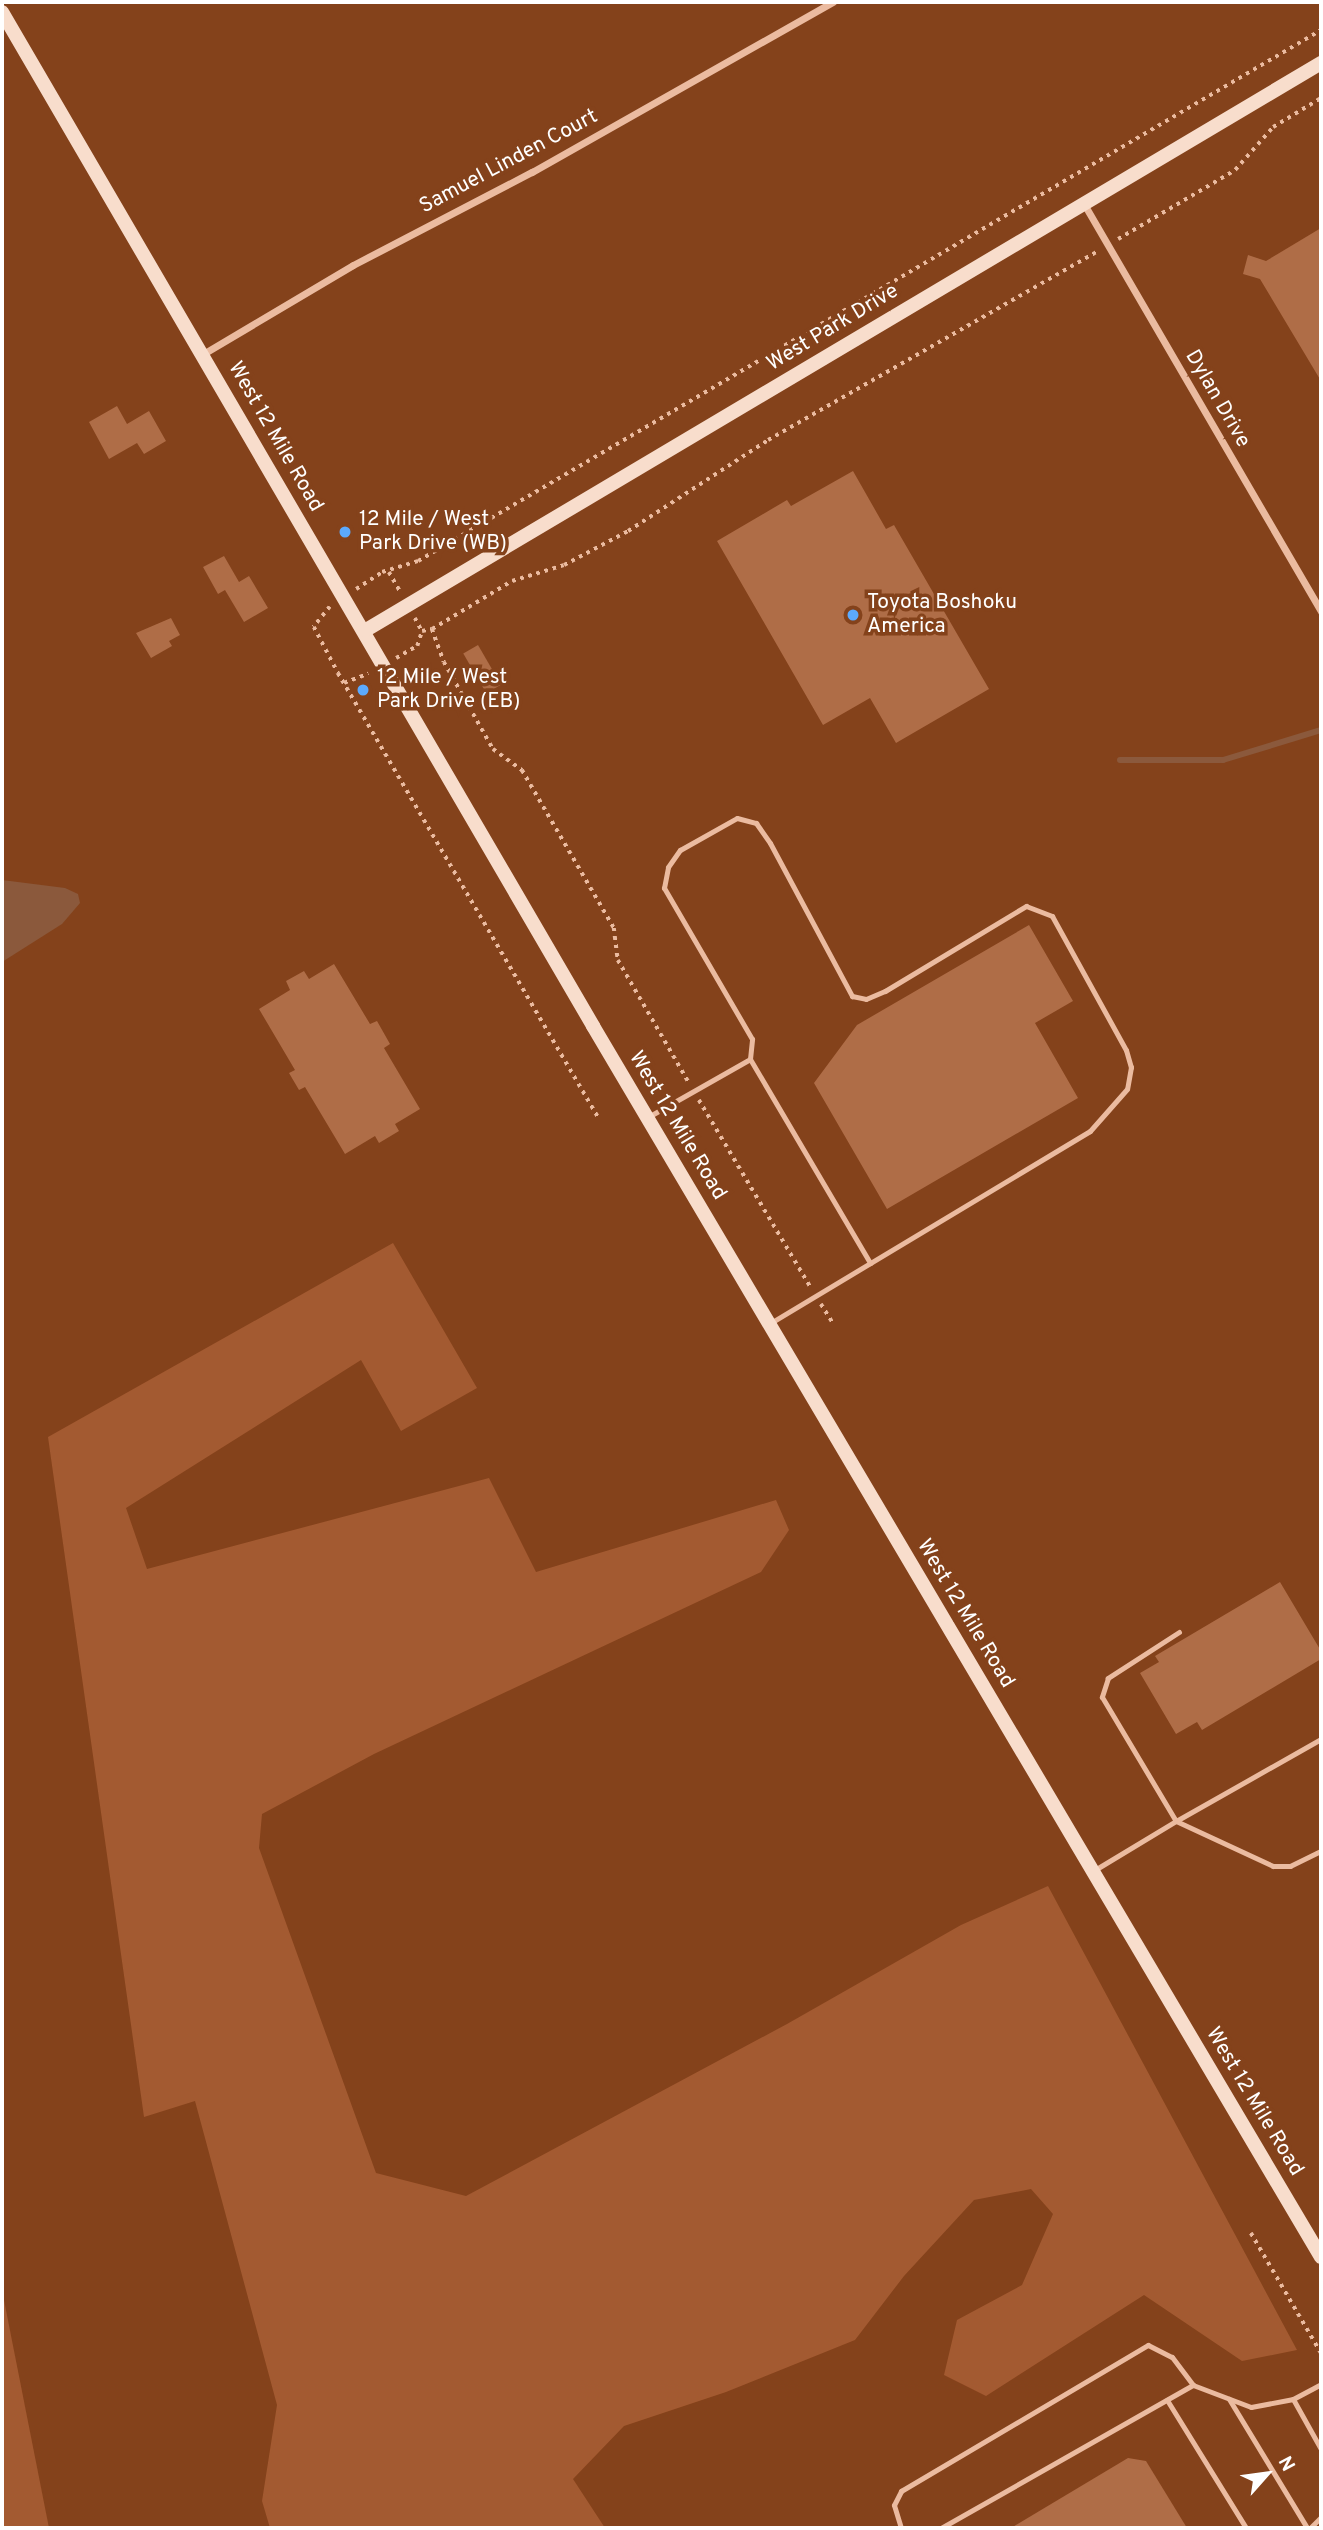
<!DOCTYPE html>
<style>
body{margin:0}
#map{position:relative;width:1323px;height:2530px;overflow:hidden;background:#84421b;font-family:Overpass,sans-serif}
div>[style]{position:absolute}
.green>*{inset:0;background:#a35a31}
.water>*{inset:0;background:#8b593c}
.stream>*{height:6px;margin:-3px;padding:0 3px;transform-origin:3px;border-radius:3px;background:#8b593c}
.building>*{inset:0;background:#af6d47;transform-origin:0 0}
.path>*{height:3.5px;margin-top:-1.75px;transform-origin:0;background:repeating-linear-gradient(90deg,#ebbba0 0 3.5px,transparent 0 8.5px)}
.lane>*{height:5px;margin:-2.5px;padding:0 2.5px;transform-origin:2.5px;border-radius:2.5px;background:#ebbba0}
.street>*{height:7px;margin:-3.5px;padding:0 3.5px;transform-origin:3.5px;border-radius:3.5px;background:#ebbba0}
.secondary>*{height:14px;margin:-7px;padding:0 7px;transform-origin:7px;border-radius:7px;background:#f8ddcc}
.dots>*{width:19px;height:19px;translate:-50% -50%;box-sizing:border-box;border:4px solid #84421b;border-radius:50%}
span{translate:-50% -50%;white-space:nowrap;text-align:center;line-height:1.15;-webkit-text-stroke:7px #84421b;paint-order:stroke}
.street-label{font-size:21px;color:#fff}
.poi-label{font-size:21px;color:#fff}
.left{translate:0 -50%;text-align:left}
.frame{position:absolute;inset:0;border:4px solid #fff;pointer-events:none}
.north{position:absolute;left:1232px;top:2439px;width:70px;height:70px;-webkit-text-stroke:5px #84421b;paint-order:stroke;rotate:62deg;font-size:19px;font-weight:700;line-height:28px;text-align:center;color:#fff}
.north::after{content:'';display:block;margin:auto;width:24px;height:32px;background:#fff;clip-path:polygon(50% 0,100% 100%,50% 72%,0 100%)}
</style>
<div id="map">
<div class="green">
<div style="clip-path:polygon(393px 1243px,477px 1388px,401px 1431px,361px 1360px,126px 1508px,147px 1569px,489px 1478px,536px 1572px,776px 1500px,789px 1530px,761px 1572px,374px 1754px,262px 1814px,259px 1848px,376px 2173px,466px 2196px,787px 2024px,961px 1925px,1048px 1886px,1297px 2350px,1242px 2361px,1144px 2295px,986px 2396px,944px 2375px,957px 2320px,1022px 2285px,1053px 2214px,1031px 2189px,974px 2200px,904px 2276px,855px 2340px,726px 2392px,624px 2426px,573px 2479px,605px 2528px,270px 2528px,262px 2501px,277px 2405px,195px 2101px,144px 2117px,48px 1437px)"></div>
<div style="clip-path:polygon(2px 2290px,49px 2528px,2px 2528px)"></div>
</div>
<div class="water">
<div style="clip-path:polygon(2px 880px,65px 888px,78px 894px,80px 903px,62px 924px,2px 962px)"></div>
</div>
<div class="stream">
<div style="left:1120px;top:760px;width:103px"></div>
<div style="left:1223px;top:760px;width:102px;rotate:-17deg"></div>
</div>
<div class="building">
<div style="clip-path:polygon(1321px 228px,1321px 381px,1260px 279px,1243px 274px,1248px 255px,1266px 261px)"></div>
<div style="clip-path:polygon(117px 406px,127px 424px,149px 411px,166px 441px,144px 454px,137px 443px,109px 459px,89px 422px)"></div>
<div style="clip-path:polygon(853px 471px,886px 529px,894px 525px,989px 689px,896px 743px,870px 698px,823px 725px,717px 541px,787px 500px,791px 506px)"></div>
<div style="clip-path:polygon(224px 556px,239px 582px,249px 576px,268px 608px,244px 622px,225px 590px,218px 594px,203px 567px)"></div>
<div style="clip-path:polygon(171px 618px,180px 635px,169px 641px,172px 646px,151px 658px,136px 633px)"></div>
<div style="left:478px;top:645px;width:46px;height:17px;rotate:60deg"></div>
<div style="clip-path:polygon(1029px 925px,1073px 1001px,1035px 1023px,1078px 1098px,887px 1209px,814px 1083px,857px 1025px)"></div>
<div style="clip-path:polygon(334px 964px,370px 1024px,377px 1021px,390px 1044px,384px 1048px,420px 1109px,395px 1124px,399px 1131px,379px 1143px,375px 1136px,345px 1154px,305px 1087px,299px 1090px,289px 1073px,295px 1070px,259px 1009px,290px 990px,286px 981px,304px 971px,309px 979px)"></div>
<div style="clip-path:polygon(1280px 1582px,1321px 1651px,1321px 1659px,1202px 1730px,1197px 1722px,1176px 1734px,1140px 1673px,1159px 1662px,1155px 1656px)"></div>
<div style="clip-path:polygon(1128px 2458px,1146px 2461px,1187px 2528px,1011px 2528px)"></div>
</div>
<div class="path">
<div style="left:1118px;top:239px;width:136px;rotate:-30.5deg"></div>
<div style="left:1235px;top:170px;width:57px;rotate:-48.5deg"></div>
<div style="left:1273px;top:127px;width:56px;rotate:-31.1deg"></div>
<div style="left:389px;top:572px;width:24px;rotate:60deg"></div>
<div style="left:356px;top:589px;width:31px;rotate:-33deg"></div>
<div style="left:382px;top:572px;width:38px;rotate:-17deg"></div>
<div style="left:418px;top:561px;width:1048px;rotate:-30.46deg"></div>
<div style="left:330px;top:607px;width:26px;rotate:129deg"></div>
<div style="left:314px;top:627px;width:52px;rotate:62.4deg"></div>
<div style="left:338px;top:673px;width:515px;rotate:59.65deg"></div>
<div style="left:415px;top:618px;width:15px;rotate:62deg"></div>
<div style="left:422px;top:631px;width:10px;rotate:-11deg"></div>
<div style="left:432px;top:629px;width:93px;rotate:-31deg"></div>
<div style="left:512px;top:581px;width:54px;rotate:-17.1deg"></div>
<div style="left:564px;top:565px;width:72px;rotate:-28deg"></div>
<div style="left:628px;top:531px;width:167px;rotate:-33deg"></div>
<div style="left:768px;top:440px;width:378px;rotate:-29.8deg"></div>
<div style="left:432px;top:629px;width:35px;rotate:70deg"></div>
<div style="left:444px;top:662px;width:100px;rotate:60.6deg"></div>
<div style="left:493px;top:749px;width:36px;rotate:36deg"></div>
<div style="left:522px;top:770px;width:183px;rotate:59.8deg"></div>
<div style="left:614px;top:928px;width:32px;rotate:83deg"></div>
<div style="left:618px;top:960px;width:140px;rotate:60deg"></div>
<div style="left:396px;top:658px;width:24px;rotate:-30deg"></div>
<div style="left:417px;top:646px;width:16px;rotate:-72deg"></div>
<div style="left:344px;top:683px;width:26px;rotate:-21deg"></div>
<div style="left:699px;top:1100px;width:217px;rotate:59.2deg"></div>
<div style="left:821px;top:1304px;width:22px;rotate:58deg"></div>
<div style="left:1251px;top:2233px;width:139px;rotate:59.7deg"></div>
</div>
<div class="lane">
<div style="left:750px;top:1059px;width:237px;rotate:59.5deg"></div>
<div style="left:648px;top:1117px;width:117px;rotate:-29.6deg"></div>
<div style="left:750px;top:1059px;width:20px;rotate:-84deg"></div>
<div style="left:752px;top:1039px;width:175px;rotate:-120.2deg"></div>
<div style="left:664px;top:888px;width:21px;rotate:-79deg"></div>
<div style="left:668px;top:867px;width:21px;rotate:-55deg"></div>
<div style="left:680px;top:850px;width:65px;rotate:-29.3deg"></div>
<div style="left:737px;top:818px;width:20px;rotate:15deg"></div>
<div style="left:756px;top:823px;width:24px;rotate:55deg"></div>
<div style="left:770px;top:843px;width:174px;rotate:61.8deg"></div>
<div style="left:852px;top:996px;width:14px;rotate:12deg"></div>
<div style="left:866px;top:999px;width:21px;rotate:-23deg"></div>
<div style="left:885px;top:991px;width:165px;rotate:-31.1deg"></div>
<div style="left:1026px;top:906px;width:28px;rotate:21deg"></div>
<div style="left:1052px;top:916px;width:153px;rotate:61.1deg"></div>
<div style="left:1126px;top:1050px;width:18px;rotate:74deg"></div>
<div style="left:1131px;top:1067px;width:22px;rotate:100deg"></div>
<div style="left:1127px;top:1089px;width:56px;rotate:131.4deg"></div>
<div style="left:1090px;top:1131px;width:373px;rotate:149deg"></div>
<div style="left:1179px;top:1632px;width:85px;rotate:147.1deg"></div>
<div style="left:1108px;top:1678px;width:20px;rotate:108deg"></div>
<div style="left:1102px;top:1697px;width:144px;rotate:59.2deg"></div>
<div style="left:1176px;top:1821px;width:167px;rotate:-29.5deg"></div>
<div style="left:1093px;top:1871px;width:97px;rotate:-31.1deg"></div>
<div style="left:1176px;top:1821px;width:107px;rotate:24.9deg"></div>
<div style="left:1273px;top:1866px;width:17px"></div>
<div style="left:1290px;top:1866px;width:34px;rotate:-26deg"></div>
<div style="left:1229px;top:2399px;width:151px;rotate:58.8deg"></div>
<div style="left:1293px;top:2399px;width:57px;rotate:60.8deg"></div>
<div style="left:1167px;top:2400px;width:150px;rotate:58.3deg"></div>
<div style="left:901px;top:2528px;width:24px;rotate:-107deg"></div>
<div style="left:894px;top:2505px;width:16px;rotate:-63deg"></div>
<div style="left:901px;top:2491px;width:287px;rotate:-30.6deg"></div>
<div style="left:1148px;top:2345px;width:27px;rotate:27deg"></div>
<div style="left:1172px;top:2357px;width:35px;rotate:53deg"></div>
<div style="left:1193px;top:2385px;width:62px;rotate:20.8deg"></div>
<div style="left:1251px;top:2407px;width:43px;rotate:-10.8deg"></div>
<div style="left:1293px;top:2399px;width:32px;rotate:-28deg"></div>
<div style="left:941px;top:2528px;width:290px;rotate:-29.6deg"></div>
<div style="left:1310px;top:2528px;width:16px;rotate:-45deg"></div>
</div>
<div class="street">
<div style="left:1084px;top:204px;width:472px;rotate:59.8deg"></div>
<div style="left:203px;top:354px;width:174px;rotate:-30.7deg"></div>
<div style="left:353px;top:265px;width:202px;rotate:-27.5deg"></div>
<div style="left:532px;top:172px;width:346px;rotate:-29.5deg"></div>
</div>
<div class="secondary">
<div style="left:2px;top:12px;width:1174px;rotate:59.76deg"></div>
<div style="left:593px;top:1026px;width:1430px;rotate:59.4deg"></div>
<div style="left:366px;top:630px;width:1111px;rotate:-30.7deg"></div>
</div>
<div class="dots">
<div style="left:345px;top:532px;background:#5caafd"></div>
<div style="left:853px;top:615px;background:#5caafd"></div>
<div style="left:363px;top:690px;background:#5caafd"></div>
</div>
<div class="street-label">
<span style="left:509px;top:162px;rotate:-28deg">Samuel Linden Court</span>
<span style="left:833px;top:328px;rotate:-31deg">West Park Drive</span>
<span style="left:1217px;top:399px;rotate:60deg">Dylan Drive</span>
<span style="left:275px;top:437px;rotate:60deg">West 12 Mile Road</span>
<span style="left:677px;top:1126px;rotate:59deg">West 12 Mile Road</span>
<span style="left:965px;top:1614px;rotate:59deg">West 12 Mile Road</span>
<span style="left:1254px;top:2102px;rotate:59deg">West 12 Mile Road</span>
</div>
<div class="poi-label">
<span class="left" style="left:359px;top:532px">12 Mile / West<br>Park Drive (WB)</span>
<span class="left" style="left:867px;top:615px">Toyota Boshoku<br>America</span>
<span class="left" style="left:377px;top:690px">12 Mile / West<br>Park Drive (EB)</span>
</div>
<div class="frame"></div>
<div class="north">N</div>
</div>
